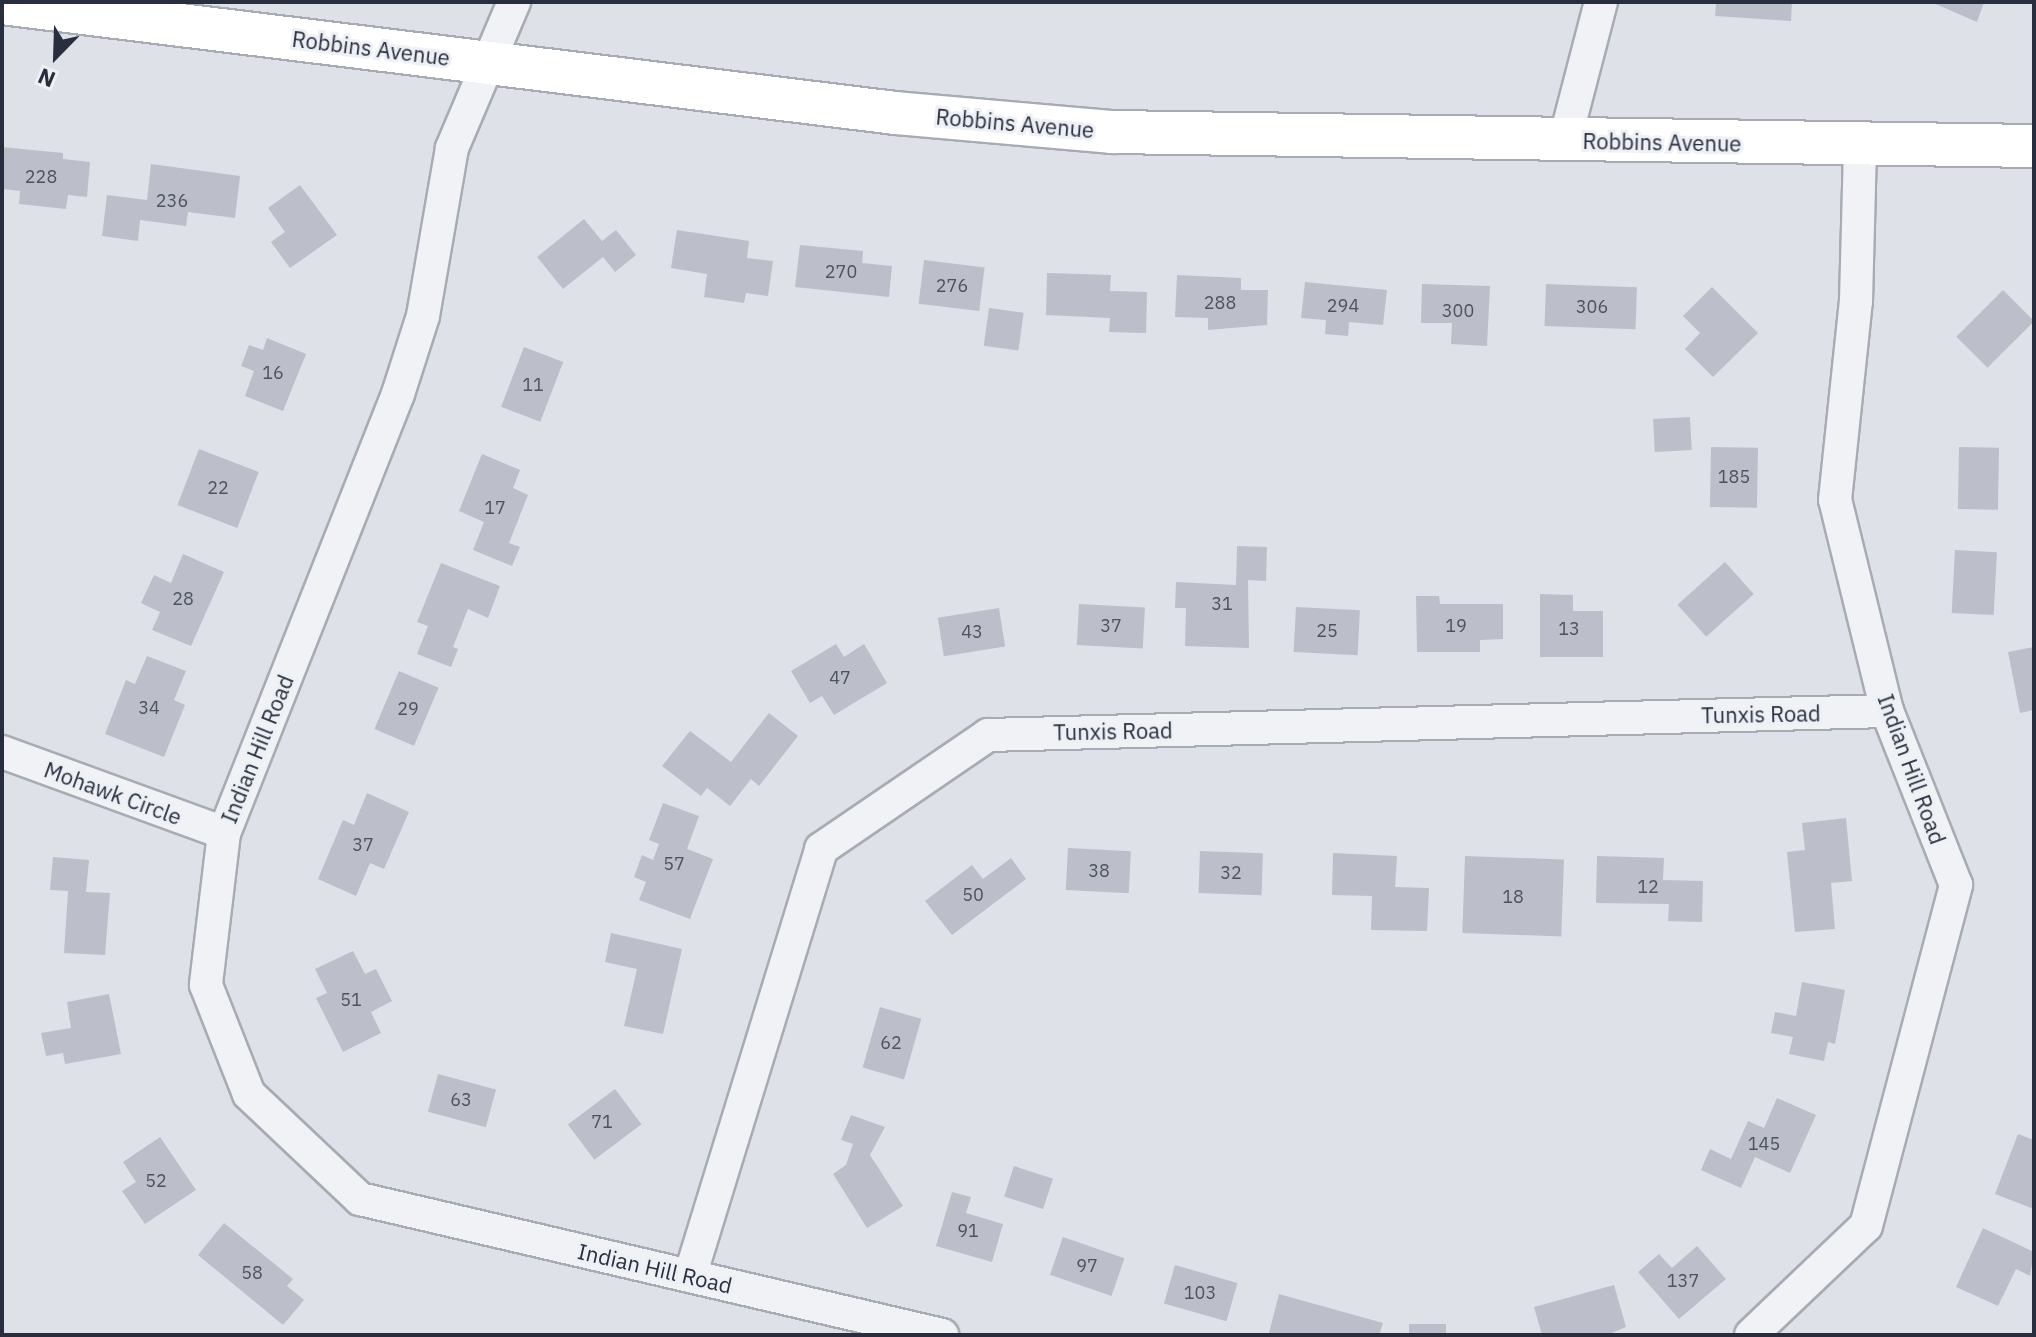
<!DOCTYPE html>
<style>
body{margin:0}
#map{position:relative;width:2036px;height:1337px;overflow:hidden;background:#dee1e7;font-family:"IBM Plex Sans",sans-serif}
div>[style]{position:absolute}
.building>*{inset:0;background:#bcbfc9;transform-origin:0 0}
.roads{filter:drop-shadow(2px 0 #a7abb4) drop-shadow(-2px 0 #a7abb4) drop-shadow(0 2px #a7abb4) drop-shadow(0 -2px #a7abb4)}
.minor>*{height:32px;margin:-16px;padding:0 16px;transform-origin:16px;border-radius:16px;background:#f1f2f5}
.major>*{height:42px;margin:-21px;padding:0 21px;transform-origin:21px;border-radius:21px;background:#fff}
span{translate:-50% -50%;white-space:nowrap;text-align:center;line-height:1.15;-webkit-text-stroke:6px #edf0f5;paint-order:stroke}
.number-label{font-size:18px;color:#4d5260}
.number-label span{-webkit-text-stroke-width:0}
.street-label{font-size:22px;color:#282e3d}
.frame{position:absolute;inset:0;border:4px solid #282e3d;pointer-events:none}
.north{position:absolute;left:16px;top:16px;width:80px;height:80px;-webkit-text-stroke:6px #edf0f5;paint-order:stroke;rotate:203deg;font-size:22px;font-weight:700;line-height:32px;text-align:center;color:#282e3d}
.north::after{content:'';display:block;margin:auto;width:28px;height:36px;background:#282e3d;clip-path:polygon(50% 0,100% 100%,50% 72%,0 100%)}
</style>
<div id="map">
<div class="building">
<div style="clip-path:polygon(1716px 2px,1792px 2px,1791px 21px,1715px 16px)"></div>
<div style="clip-path:polygon(1931px 2px,1984px 2px,1977px 22px)"></div>
<div style="clip-path:polygon(2px 147px,63px 153px,63px 159px,90px 162px,87px 197px,68px 195px,66px 209px,19px 204px,20px 191px,2px 189px)"></div>
<div style="clip-path:polygon(151px 164px,240px 176px,235px 218px,188px 212px,186px 226px,140px 220px,138px 241px,102px 236px,107px 195px,147px 200px)"></div>
<div style="clip-path:polygon(300px 185px,337px 235px,290px 268px,271px 242px,285px 232px,268px 208px)"></div>
<div style="clip-path:polygon(584px 219px,602px 241px,616px 230px,636px 255px,615px 272px,603px 257px,563px 289px,537px 257px)"></div>
<div style="clip-path:polygon(677px 230px,749px 241px,747px 258px,773px 261px,768px 296px,746px 293px,744px 303px,704px 297px,707px 274px,671px 268px)"></div>
<div style="clip-path:polygon(800px 245px,863px 251px,862px 263px,892px 266px,889px 297px,795px 287px)"></div>
<div style="left:924px;top:260px;width:61px;height:44px;rotate:7deg"></div>
<div style="clip-path:polygon(1047px 273px,1111px 275px,1110px 291px,1147px 292px,1146px 333px,1109px 332px,1110px 318px,1046px 315px)"></div>
<div style="clip-path:polygon(1177px 275px,1241px 278px,1241px 290px,1268px 290px,1267px 325px,1208px 330px,1208px 318px,1175px 317px)"></div>
<div style="clip-path:polygon(1305px 282px,1387px 290px,1383px 325px,1349px 322px,1348px 336px,1325px 334px,1326px 320px,1301px 318px)"></div>
<div style="clip-path:polygon(1422px 284px,1490px 286px,1487px 346px,1451px 344px,1452px 323px,1421px 323px)"></div>
<div style="left:1546px;top:284px;width:91px;height:42px;rotate:2deg"></div>
<div style="clip-path:polygon(1712px 287px,1758px 333px,1713px 377px,1685px 349px,1700px 333px,1683px 316px)"></div>
<div style="left:2003px;top:290px;width:44px;height:66px;rotate:45deg"></div>
<div style="left:989px;top:308px;width:35px;height:38px;rotate:8deg"></div>
<div style="clip-path:polygon(267px 338px,306px 354px,283px 411px,245px 396px,254px 371px,241px 366px,249px 345px,263px 350px)"></div>
<div style="left:524px;top:347px;width:42px;height:64px;rotate:21deg"></div>
<div style="left:1690px;top:417px;width:33px;height:37px;rotate:87deg"></div>
<div style="left:1711px;top:447px;width:47px;height:60px;rotate:1deg"></div>
<div style="left:1959px;top:447px;width:40px;height:62px;rotate:1deg"></div>
<div style="left:199px;top:449px;width:64px;height:60px;rotate:21deg"></div>
<div style="clip-path:polygon(482px 454px,520px 470px,513px 488px,528px 495px,509px 543px,520px 547px,512px 566px,473px 550px,484px 522px,459px 511px)"></div>
<div style="clip-path:polygon(1237px 546px,1267px 547px,1266px 581px,1248px 580px,1249px 648px,1185px 646px,1186px 608px,1175px 608px,1176px 582px,1236px 585px)"></div>
<div style="left:1955px;top:550px;width:42px;height:63px;rotate:3deg"></div>
<div style="clip-path:polygon(183px 554px,224px 572px,191px 646px,152px 630px,160px 612px,141px 603px,154px 575px,171px 583px)"></div>
<div style="left:1725px;top:562px;width:43px;height:64px;rotate:48deg"></div>
<div style="clip-path:polygon(441px 563px,500px 586px,488px 618px,468px 609px,453px 647px,458px 649px,451px 667px,417px 654px,428px 626px,417px 622px)"></div>
<div style="clip-path:polygon(1540px 594px,1573px 595px,1573px 611px,1603px 611px,1603px 657px,1540px 657px)"></div>
<div style="clip-path:polygon(1416px 596px,1439px 596px,1440px 604px,1503px 604px,1503px 639px,1480px 640px,1480px 652px,1417px 652px)"></div>
<div style="left:1079px;top:604px;width:66px;height:41px;rotate:3deg"></div>
<div style="left:1296px;top:607px;width:64px;height:45px;rotate:3deg"></div>
<div style="left:999px;top:608px;width:39px;height:62px;rotate:81deg"></div>
<div style="clip-path:polygon(836px 644px,844px 657px,864px 644px,887px 683px,834px 715px,822px 696px,810px 703px,791px 671px)"></div>
<div style="clip-path:polygon(2034px 647px,2034px 710px,2020px 713px,2008px 652px)"></div>
<div style="clip-path:polygon(147px 656px,186px 671px,174px 700px,185px 705px,164px 757px,105px 734px,126px 680px,135px 684px)"></div>
<div style="left:399px;top:671px;width:43px;height:63px;rotate:23deg"></div>
<div style="clip-path:polygon(769px 713px,798px 736px,759px 786px,751px 779px,730px 806px,707px 788px,701px 796px,662px 766px,690px 731px,731px 762px)"></div>
<div style="clip-path:polygon(367px 793px,409px 812px,384px 869px,370px 863px,356px 896px,318px 879px,343px 820px,354px 825px)"></div>
<div style="clip-path:polygon(663px 803px,699px 816px,687px 849px,713px 859px,690px 919px,639px 900px,646px 882px,634px 877px,642px 855px,653px 860px,659px 844px,649px 840px)"></div>
<div style="clip-path:polygon(1846px 818px,1852px 881px,1831px 883px,1835px 929px,1795px 932px,1787px 852px,1805px 850px,1802px 823px)"></div>
<div style="left:1068px;top:848px;width:63px;height:42px;rotate:3deg"></div>
<div style="left:1200px;top:851px;width:63px;height:42px;rotate:2deg"></div>
<div style="clip-path:polygon(1333px 853px,1397px 856px,1395px 887px,1429px 888px,1427px 931px,1371px 930px,1372px 896px,1332px 895px)"></div>
<div style="left:1465px;top:856px;width:99px;height:77px;rotate:2deg"></div>
<div style="clip-path:polygon(1597px 856px,1664px 858px,1663px 880px,1703px 881px,1702px 922px,1668px 921px,1669px 904px,1596px 903px)"></div>
<div style="clip-path:polygon(53px 857px,89px 860px,86px 892px,110px 893px,105px 955px,64px 953px,68px 891px,50px 890px)"></div>
<div style="clip-path:polygon(1011px 858px,1026px 879px,952px 935px,925px 901px,972px 865px,983px 879px)"></div>
<div style="clip-path:polygon(611px 933px,682px 949px,663px 1034px,624px 1026px,637px 969px,605px 962px)"></div>
<div style="clip-path:polygon(353px 951px,365px 974px,376px 969px,392px 1001px,371px 1012px,381px 1033px,343px 1052px,316px 998px,327px 993px,315px 969px)"></div>
<div style="clip-path:polygon(1802px 982px,1845px 990px,1835px 1044px,1828px 1042px,1824px 1061px,1789px 1054px,1793px 1037px,1771px 1033px,1775px 1012px,1796px 1016px)"></div>
<div style="clip-path:polygon(109px 994px,121px 1054px,65px 1064px,63px 1053px,46px 1056px,41px 1033px,71px 1028px,67px 1002px)"></div>
<div style="left:880px;top:1007px;width:43px;height:63px;rotate:16deg"></div>
<div style="left:438px;top:1074px;width:60px;height:39px;rotate:15deg"></div>
<div style="left:615px;top:1089px;width:44px;height:59px;rotate:53deg"></div>
<div style="clip-path:polygon(1777px 1098px,1816px 1115px,1790px 1173px,1755px 1157px,1741px 1188px,1701px 1170px,1710px 1149px,1731px 1159px,1748px 1121px,1764px 1128px)"></div>
<div style="clip-path:polygon(851px 1115px,885px 1127px,870px 1155px,903px 1206px,867px 1228px,833px 1174px,846px 1165px,853px 1144px,841px 1140px)"></div>
<div style="clip-path:polygon(2018px 1134px,2034px 1140px,2034px 1209px,1995px 1194px)"></div>
<div style="clip-path:polygon(160px 1137px,196px 1190px,145px 1224px,122px 1191px,136px 1182px,123px 1162px)"></div>
<div style="left:1014px;top:1166px;width:41px;height:32px;rotate:18deg"></div>
<div style="clip-path:polygon(952px 1192px,971px 1197px,966px 1213px,1003px 1224px,992px 1262px,936px 1246px)"></div>
<div style="clip-path:polygon(224px 1223px,293px 1279px,287px 1286px,304px 1300px,283px 1325px,198px 1255px)"></div>
<div style="clip-path:polygon(1983px 1228px,2034px 1252px,2030px 1276px,2016px 1269px,1998px 1306px,1956px 1287px)"></div>
<div style="left:1063px;top:1237px;width:65px;height:40px;rotate:19deg"></div>
<div style="clip-path:polygon(1697px 1246px,1726px 1279px,1679px 1319px,1638px 1272px,1659px 1254px,1672px 1268px)"></div>
<div style="left:1175px;top:1265px;width:65px;height:40px;rotate:16deg"></div>
<div style="clip-path:polygon(1614px 1285px,1626px 1327px,1607px 1335px,1542px 1335px,1534px 1307px)"></div>
<div style="clip-path:polygon(1279px 1294px,1383px 1323px,1379px 1335px,1269px 1333px)"></div>
<div style="left:1409px;top:1324px;width:37px;height:11px"></div>
</div>
<div class="roads">
<div class="minor">
<div style="left:514px;top:2px;width:159px;rotate:113deg"></div>
<div style="left:452px;top:148px;width:170px;rotate:99.8deg"></div>
<div style="left:423px;top:316px;width:82px;rotate:107.8deg"></div>
<div style="left:398px;top:394px;width:472px;rotate:111.6deg"></div>
<div style="left:224px;top:833px;width:153px;rotate:96.8deg"></div>
<div style="left:206px;top:985px;width:117px;rotate:68.5deg"></div>
<div style="left:249px;top:1094px;width:153px;rotate:43.4deg"></div>
<div style="left:360px;top:1199px;width:598px;rotate:13.15deg"></div>
<div style="left:1565px;top:140px;width:143px;rotate:-75.4deg"></div>
<div style="left:2px;top:752px;width:236px;rotate:20deg"></div>
<div style="left:690px;top:1276px;width:447px;rotate:-72.9deg"></div>
<div style="left:821px;top:849px;width:202px;rotate:-34.3deg"></div>
<div style="left:988px;top:735px;width:899px;rotate:-1.53deg"></div>
<div style="left:1751px;top:1335px;width:158px;rotate:-43.5deg"></div>
<div style="left:1866px;top:1226px;width:353px;rotate:-75.2deg"></div>
<div style="left:1956px;top:885px;width:187px;rotate:-111.6deg"></div>
<div style="left:1887px;top:711px;width:217px;rotate:-103.8deg"></div>
<div style="left:1835px;top:500px;width:200px;rotate:-84deg"></div>
<div style="left:1856px;top:301px;width:156px;rotate:-88.5deg"></div>
</div>
<div class="major">
<div style="left:2px;top:3px;width:900px;rotate:7.02deg"></div>
<div style="left:895px;top:113px;width:218px;rotate:5deg"></div>
<div style="left:1112px;top:132px;width:922px;rotate:0.87deg"></div>
</div>
</div>
<div class="number-label">
<span style="left:41px;top:177px">228</span>
<span style="left:172px;top:201px">236</span>
<span style="left:841px;top:272px">270</span>
<span style="left:952px;top:286px">276</span>
<span style="left:1220px;top:303px">288</span>
<span style="left:1343px;top:306px">294</span>
<span style="left:1592px;top:307px">306</span>
<span style="left:1458px;top:311px">300</span>
<span style="left:273px;top:373px">16</span>
<span style="left:533px;top:385px">11</span>
<span style="left:1734px;top:477px">185</span>
<span style="left:218px;top:488px">22</span>
<span style="left:495px;top:508px">17</span>
<span style="left:183px;top:599px">28</span>
<span style="left:1222px;top:604px">31</span>
<span style="left:1111px;top:626px">37</span>
<span style="left:1456px;top:626px">19</span>
<span style="left:1569px;top:629px">13</span>
<span style="left:1327px;top:631px">25</span>
<span style="left:972px;top:632px">43</span>
<span style="left:840px;top:678px">47</span>
<span style="left:149px;top:708px">34</span>
<span style="left:408px;top:709px">29</span>
<span style="left:363px;top:845px">37</span>
<span style="left:674px;top:864px">57</span>
<span style="left:1099px;top:871px">38</span>
<span style="left:1231px;top:873px">32</span>
<span style="left:1648px;top:887px">12</span>
<span style="left:973px;top:895px">50</span>
<span style="left:1513px;top:897px">18</span>
<span style="left:351px;top:1000px">51</span>
<span style="left:891px;top:1043px">62</span>
<span style="left:461px;top:1100px">63</span>
<span style="left:602px;top:1122px">71</span>
<span style="left:1764px;top:1144px">145</span>
<span style="left:156px;top:1181px">52</span>
<span style="left:968px;top:1231px">91</span>
<span style="left:1087px;top:1266px">97</span>
<span style="left:252px;top:1273px">58</span>
<span style="left:1683px;top:1281px">137</span>
<span style="left:1200px;top:1293px">103</span>
</div>
<div class="street-label">
<span style="left:371px;top:48px;rotate:7deg">Robbins Avenue</span>
<span style="left:1015px;top:123px;rotate:5deg">Robbins Avenue</span>
<span style="left:1662px;top:142px;rotate:1deg">Robbins Avenue</span>
<span style="left:1761px;top:714px;rotate:-1deg">Tunxis Road</span>
<span style="left:1113px;top:731px;rotate:-1deg">Tunxis Road</span>
<span style="left:257px;top:749px;rotate:-68deg">Indian Hill Road</span>
<span style="left:1912px;top:769px;rotate:70deg">Indian Hill Road</span>
<span style="left:113px;top:793px;rotate:20deg">Mohawk Circle</span>
<span style="left:655px;top:1268px;rotate:13deg">Indian Hill Road</span>
</div>
<div class="frame"></div>
<div class="north">N</div>
</div>
